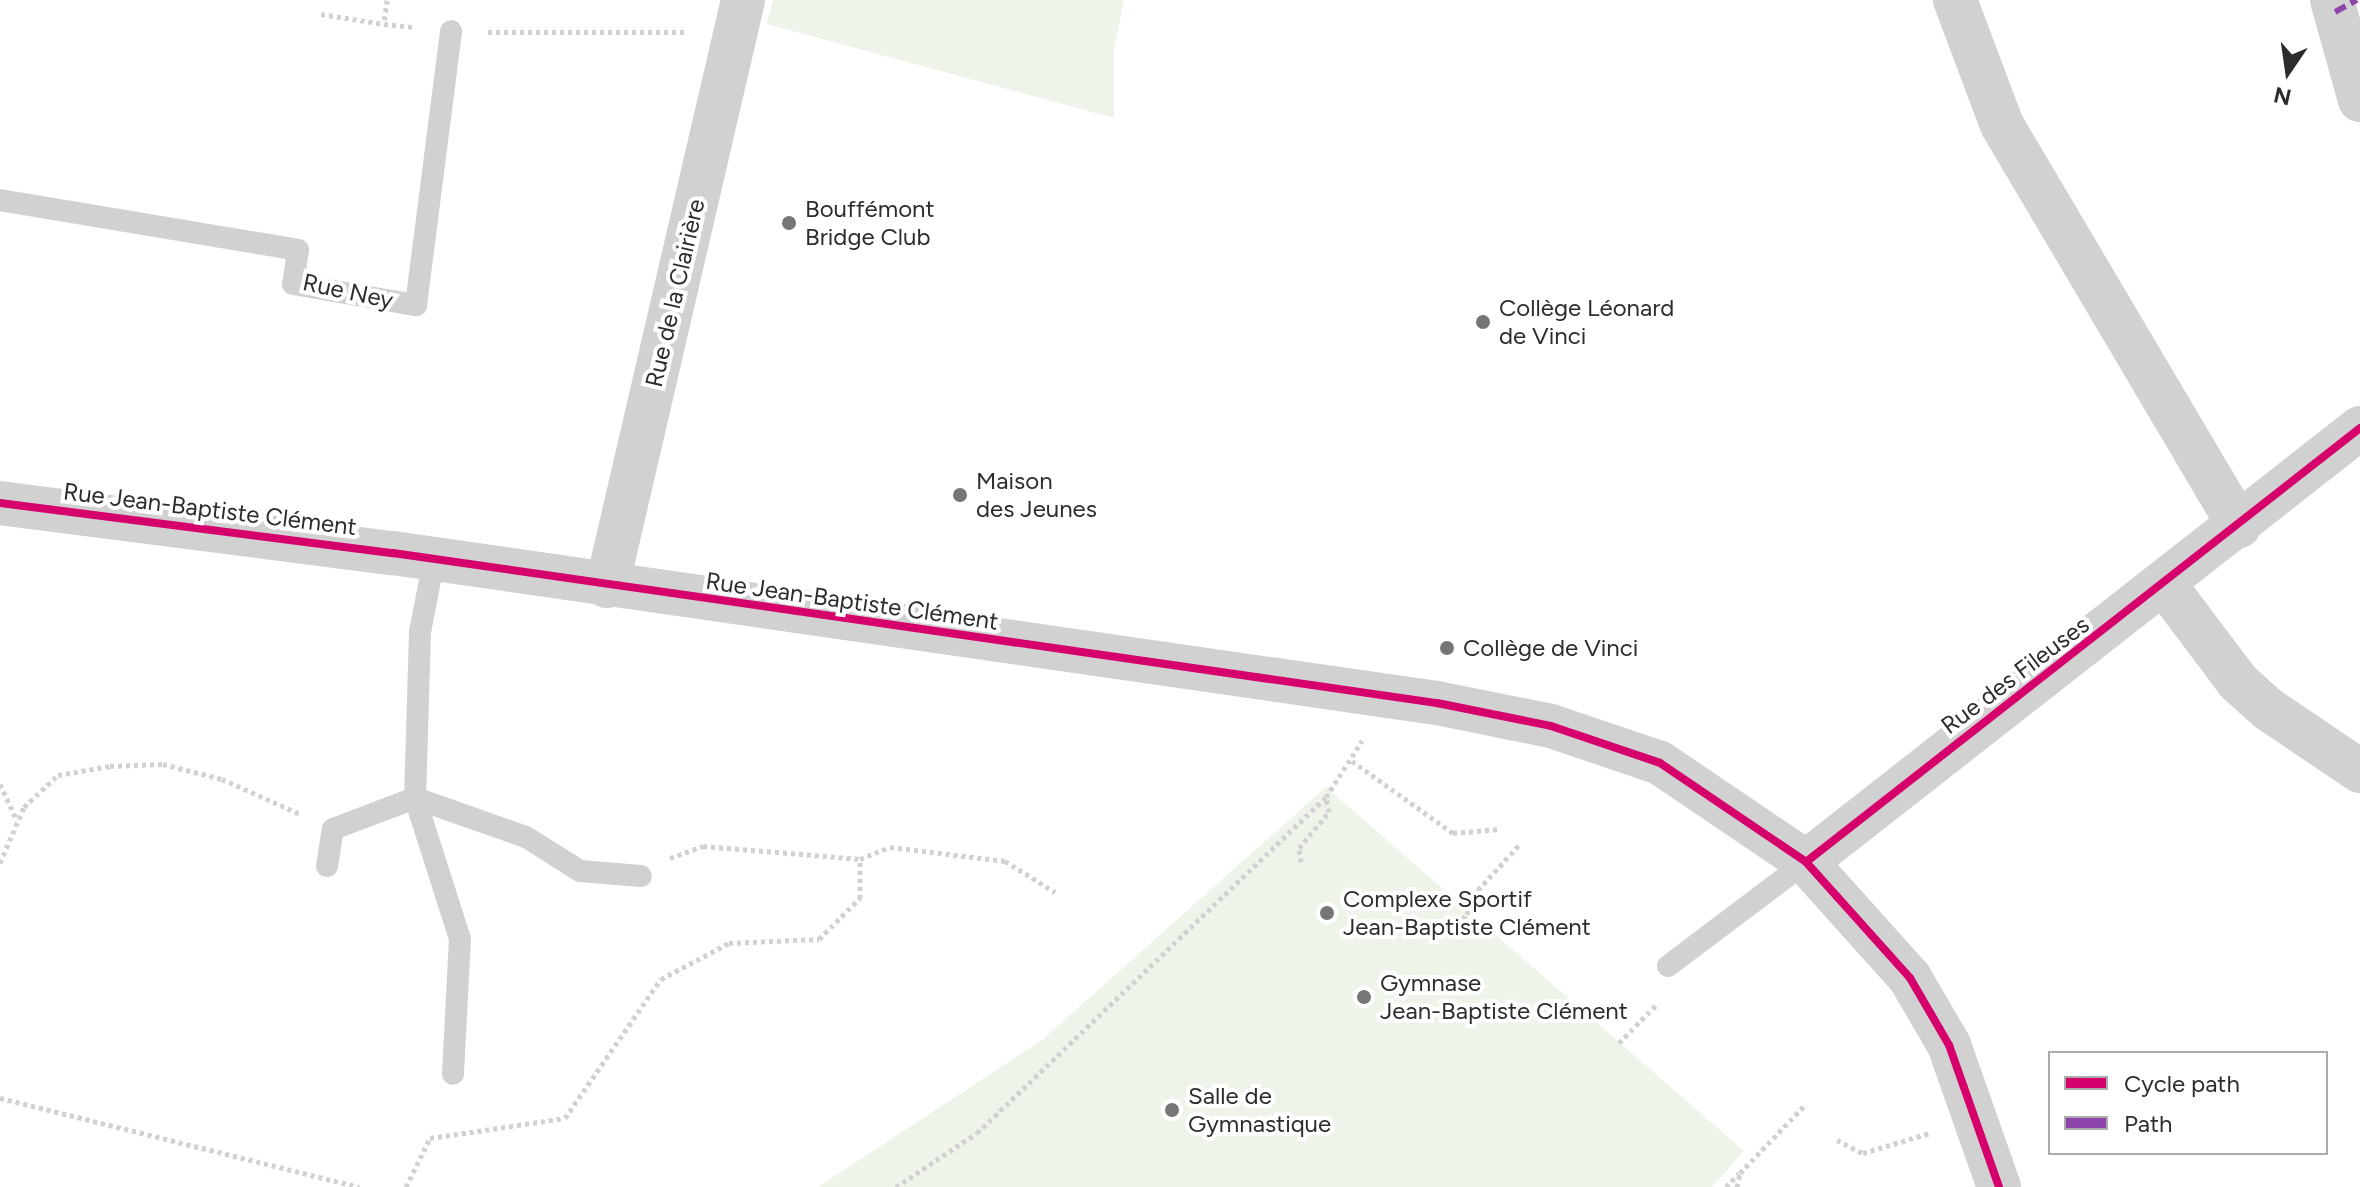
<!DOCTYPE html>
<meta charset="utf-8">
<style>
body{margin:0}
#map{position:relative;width:2360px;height:1187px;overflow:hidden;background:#fff;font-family:Figtree,sans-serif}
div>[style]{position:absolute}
.green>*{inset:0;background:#eff4ea}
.path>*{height:5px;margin-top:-2.5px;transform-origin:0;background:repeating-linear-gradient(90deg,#d1d1d1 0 4px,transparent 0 8px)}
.service>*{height:22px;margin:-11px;padding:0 11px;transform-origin:11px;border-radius:11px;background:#d1d1d1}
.minor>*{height:44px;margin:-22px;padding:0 22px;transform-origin:22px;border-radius:22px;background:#d1d1d1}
.tertiary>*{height:44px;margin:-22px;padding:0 22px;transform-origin:22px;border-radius:22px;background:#d1d1d1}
.quiet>*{height:6px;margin-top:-3px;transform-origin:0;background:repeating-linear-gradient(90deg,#8e44ad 0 12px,transparent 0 18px)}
.cycleway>*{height:8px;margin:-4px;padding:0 4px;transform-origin:4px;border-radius:4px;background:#d6006c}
.dots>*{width:22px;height:22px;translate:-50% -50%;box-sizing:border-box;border:4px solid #fff;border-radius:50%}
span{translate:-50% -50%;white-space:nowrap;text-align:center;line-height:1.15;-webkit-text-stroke:8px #fff;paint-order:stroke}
.poi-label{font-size:24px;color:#2c2c2c}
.left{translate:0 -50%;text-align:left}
.street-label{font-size:24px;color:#2c2c2c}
.legend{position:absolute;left:2048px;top:1051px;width:280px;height:104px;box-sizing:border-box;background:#fff;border:2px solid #ababab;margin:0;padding:10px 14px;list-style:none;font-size:24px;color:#2c2c2c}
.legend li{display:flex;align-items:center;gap:16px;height:40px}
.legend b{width:40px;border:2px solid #ababab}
.north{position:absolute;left:2248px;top:32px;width:80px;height:80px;-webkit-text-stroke:6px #fff;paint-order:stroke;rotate:193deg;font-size:22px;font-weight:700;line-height:32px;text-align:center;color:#2c2c2c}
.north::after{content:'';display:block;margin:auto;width:28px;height:36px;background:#2c2c2c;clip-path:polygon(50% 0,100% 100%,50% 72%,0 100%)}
</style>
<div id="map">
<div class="green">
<div style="clip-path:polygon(773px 0,1124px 0,1114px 49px,1114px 118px,767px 24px)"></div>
<div style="clip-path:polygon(1326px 787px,1744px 1151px,1712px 1187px,818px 1187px,1042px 1040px)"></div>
</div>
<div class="path">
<div style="left:387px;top:0;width:24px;rotate:97deg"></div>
<div style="left:384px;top:24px;width:30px;rotate:6deg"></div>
<div style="left:321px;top:14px;width:64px;rotate:9deg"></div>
<div style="left:488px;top:32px;width:198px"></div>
<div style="left:1352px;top:761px;width:124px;rotate:35.5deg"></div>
<div style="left:1453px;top:833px;width:46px;rotate:-5deg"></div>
<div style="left:0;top:784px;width:40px;rotate:65deg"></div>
<div style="left:670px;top:858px;width:35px;rotate:-20deg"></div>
<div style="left:703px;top:846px;width:158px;rotate:4.7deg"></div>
<div style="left:860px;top:859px;width:32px;rotate:-22deg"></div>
<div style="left:890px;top:847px;width:116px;rotate:6.9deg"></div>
<div style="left:1005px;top:861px;width:59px;rotate:31.8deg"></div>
<div style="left:1301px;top:862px;width:14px;rotate:-98deg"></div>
<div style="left:1299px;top:848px;width:47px;rotate:-50.2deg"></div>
<div style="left:1329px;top:812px;width:14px;rotate:-102deg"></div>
<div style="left:0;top:863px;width:61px;rotate:-66.8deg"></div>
<div style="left:24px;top:807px;width:47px;rotate:-43.3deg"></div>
<div style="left:58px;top:775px;width:53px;rotate:-9.8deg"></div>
<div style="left:110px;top:766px;width:53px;rotate:-2.2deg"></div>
<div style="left:163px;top:764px;width:61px;rotate:14.3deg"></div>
<div style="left:222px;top:779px;width:85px;rotate:24.2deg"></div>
<div style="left:1447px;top:937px;width:30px;rotate:-49deg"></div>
<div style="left:1467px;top:914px;width:26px;rotate:-65deg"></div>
<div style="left:1478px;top:890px;width:61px;rotate:-47.7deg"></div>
<div style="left:1619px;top:1043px;width:56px;rotate:-45.7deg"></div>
<div style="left:0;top:1098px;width:370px;rotate:13.9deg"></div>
<div style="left:1837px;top:1140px;width:29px;rotate:27deg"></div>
<div style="left:1863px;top:1153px;width:70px;rotate:-16.6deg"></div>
<div style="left:406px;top:1187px;width:55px;rotate:-63.9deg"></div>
<div style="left:430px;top:1138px;width:136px;rotate:-8.4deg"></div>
<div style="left:565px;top:1118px;width:169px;rotate:-55.4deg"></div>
<div style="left:661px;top:979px;width:77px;rotate:-27.9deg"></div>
<div style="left:729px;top:943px;width:90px;rotate:-2.5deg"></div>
<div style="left:819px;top:939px;width:58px;rotate:-45deg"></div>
<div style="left:860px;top:898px;width:39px;rotate:-90deg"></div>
<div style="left:896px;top:1187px;width:97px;rotate:-33.7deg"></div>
<div style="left:977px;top:1133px;width:484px;rotate:-43.9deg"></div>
<div style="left:1326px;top:797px;width:67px;rotate:-57.3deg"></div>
<div style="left:1726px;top:1187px;width:19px;rotate:-47deg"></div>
<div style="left:1737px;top:1187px;width:14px;rotate:-78deg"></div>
<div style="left:1740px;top:1173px;width:94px;rotate:-46.3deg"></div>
</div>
<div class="service">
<div style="left:0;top:200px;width:302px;rotate:9.5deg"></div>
<div style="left:298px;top:250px;width:34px;rotate:98deg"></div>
<div style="left:293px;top:284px;width:125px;rotate:9.7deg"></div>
<div style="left:416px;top:305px;width:276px;rotate:-82.7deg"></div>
<div style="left:434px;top:560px;width:73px;rotate:101deg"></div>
<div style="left:420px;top:632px;width:166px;rotate:91.7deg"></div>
<div style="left:415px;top:798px;width:148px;rotate:72.3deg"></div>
<div style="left:460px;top:939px;width:135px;rotate:93deg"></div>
<div style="left:327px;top:866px;width:37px;rotate:-81deg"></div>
<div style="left:333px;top:829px;width:88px;rotate:-20.7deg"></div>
<div style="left:415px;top:798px;width:118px;rotate:19.4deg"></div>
<div style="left:526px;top:837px;width:64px;rotate:32.2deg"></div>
<div style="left:580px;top:871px;width:61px;rotate:4.7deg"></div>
<div style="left:1668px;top:966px;width:173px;rotate:-37deg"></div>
</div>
<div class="minor">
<div style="left:1955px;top:0;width:134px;rotate:69.4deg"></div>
<div style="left:2002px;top:125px;width:466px;rotate:59.4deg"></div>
<div style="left:0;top:503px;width:396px;rotate:7.3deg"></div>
<div style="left:393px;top:553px;width:1055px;rotate:8.18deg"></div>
<div style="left:1437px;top:703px;width:116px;rotate:11.4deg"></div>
<div style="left:1551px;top:726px;width:115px;rotate:18.7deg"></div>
<div style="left:1660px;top:763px;width:176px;rotate:34.1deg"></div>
<div style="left:1806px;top:862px;width:156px;rotate:48.1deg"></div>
<div style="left:1910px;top:978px;width:78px;rotate:59.8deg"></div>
<div style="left:1949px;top:1045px;width:151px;rotate:70.6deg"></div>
<div style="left:2165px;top:585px;width:121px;rotate:53deg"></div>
<div style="left:2238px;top:682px;width:40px;rotate:42deg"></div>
<div style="left:2268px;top:709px;width:111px;rotate:34deg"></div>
<div style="left:607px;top:586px;width:602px;rotate:-76.93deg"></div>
<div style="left:1806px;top:862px;width:704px;rotate:-38.07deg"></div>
</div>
<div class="tertiary">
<div style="left:2332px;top:0;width:104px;rotate:74.4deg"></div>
</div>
<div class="quiet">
<div style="left:2335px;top:12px;width:25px;rotate:-29deg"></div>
</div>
<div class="cycleway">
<div style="left:0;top:503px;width:396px;rotate:7.3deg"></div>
<div style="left:393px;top:553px;width:1055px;rotate:8.18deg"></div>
<div style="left:1437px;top:703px;width:116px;rotate:11.4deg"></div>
<div style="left:1551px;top:726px;width:115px;rotate:18.7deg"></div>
<div style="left:1660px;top:763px;width:176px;rotate:34.1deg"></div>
<div style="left:1806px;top:862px;width:156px;rotate:48.1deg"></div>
<div style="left:1910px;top:978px;width:78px;rotate:59.8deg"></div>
<div style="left:1949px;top:1045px;width:151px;rotate:70.6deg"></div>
<div style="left:1806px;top:862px;width:704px;rotate:-38.07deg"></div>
</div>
<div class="dots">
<div style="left:789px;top:223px;background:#767676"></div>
<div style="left:1483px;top:322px;background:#767676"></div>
<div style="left:960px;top:495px;background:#767676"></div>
<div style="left:1447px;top:648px;background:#767676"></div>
<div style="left:1327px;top:913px;background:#767676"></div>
<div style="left:1364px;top:997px;background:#767676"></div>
<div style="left:1172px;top:1110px;background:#767676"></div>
</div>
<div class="poi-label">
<span class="left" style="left:805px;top:223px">Bouffémont<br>Bridge Club</span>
<span class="left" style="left:1499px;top:322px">Collège Léonard<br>de Vinci</span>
<span class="left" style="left:976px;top:495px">Maison<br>des Jeunes</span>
<span class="left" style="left:1463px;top:648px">Collège de Vinci</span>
<span class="left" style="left:1343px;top:913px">Complexe Sportif<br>Jean-Baptiste Clément</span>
<span class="left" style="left:1380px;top:997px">Gymnase<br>Jean-Baptiste Clément</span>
<span class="left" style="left:1188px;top:1110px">Salle de<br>Gymnastique</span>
</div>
<div class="street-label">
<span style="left:348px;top:291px;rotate:12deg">Rue Ney</span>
<span style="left:675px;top:293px;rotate:-77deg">Rue de la Clairière</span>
<span style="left:210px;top:509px;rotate:7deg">Rue Jean-Baptiste Clément</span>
<span style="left:852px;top:601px;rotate:8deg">Rue Jean-Baptiste Clément</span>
<span style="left:2015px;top:675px;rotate:-37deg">Rue des Fileuses</span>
</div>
<ul class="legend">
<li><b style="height:10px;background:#d6006c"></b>Cycle path</li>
<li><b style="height:10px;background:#8e44ad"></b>Path</li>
</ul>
<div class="north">N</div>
</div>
